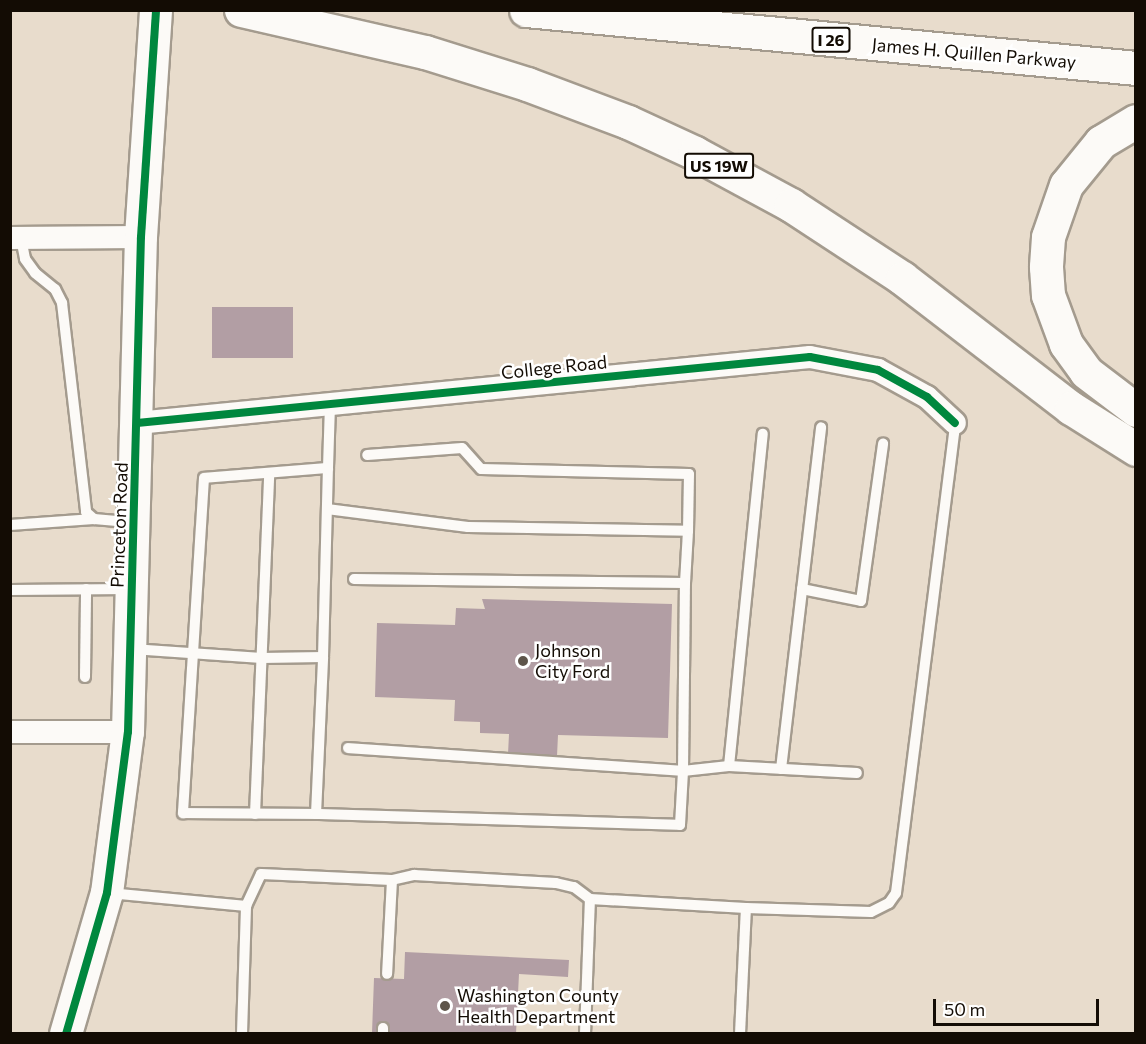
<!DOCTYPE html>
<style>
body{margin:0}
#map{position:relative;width:1146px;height:1044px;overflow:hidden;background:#e8dccc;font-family:Commissioner,sans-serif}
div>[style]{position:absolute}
.building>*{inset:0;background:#b29ea4;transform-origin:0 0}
.roads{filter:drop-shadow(2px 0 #a49b8e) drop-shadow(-2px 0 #a49b8e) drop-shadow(0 2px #a49b8e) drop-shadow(0 -2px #a49b8e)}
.lane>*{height:10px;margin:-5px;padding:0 5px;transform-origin:5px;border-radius:5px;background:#fcfaf7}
.street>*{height:22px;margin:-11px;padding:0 11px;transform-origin:11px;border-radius:11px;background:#fcfaf7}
.secondary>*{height:32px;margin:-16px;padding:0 16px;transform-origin:16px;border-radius:16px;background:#fcfaf7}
.highway>*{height:33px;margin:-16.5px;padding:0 16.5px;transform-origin:16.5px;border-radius:16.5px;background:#fcfaf7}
.cycleway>*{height:8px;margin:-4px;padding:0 4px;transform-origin:4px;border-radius:4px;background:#00873e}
.dots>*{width:16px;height:16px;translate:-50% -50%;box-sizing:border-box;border:3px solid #fff;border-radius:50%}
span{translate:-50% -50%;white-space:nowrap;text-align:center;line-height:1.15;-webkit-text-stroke:5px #fff;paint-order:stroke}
.shield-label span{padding:2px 4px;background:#fff;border:2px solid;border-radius:4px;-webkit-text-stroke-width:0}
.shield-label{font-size:16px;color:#130c04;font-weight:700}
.street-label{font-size:18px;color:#130c04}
.poi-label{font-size:18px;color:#130c04}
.left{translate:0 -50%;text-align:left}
.frame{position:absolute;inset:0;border:12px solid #130c04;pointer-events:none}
.scale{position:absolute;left:933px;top:999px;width:166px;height:27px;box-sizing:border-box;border:3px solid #130c04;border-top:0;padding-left:8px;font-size:18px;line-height:21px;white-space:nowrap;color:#130c04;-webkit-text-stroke:4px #fff;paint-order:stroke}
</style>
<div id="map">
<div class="building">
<div style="left:293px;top:307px;width:51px;height:81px;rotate:90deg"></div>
<div style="clip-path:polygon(482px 599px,672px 604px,668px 738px,558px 735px,557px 756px,508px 754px,509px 734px,480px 733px,480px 722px,454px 721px,455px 700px,375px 697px,377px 623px,455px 625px,456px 608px,485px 609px)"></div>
<div style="clip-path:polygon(405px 952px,569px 960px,568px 977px,519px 974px,516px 1034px,372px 1033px,374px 978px,404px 979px)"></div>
</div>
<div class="roads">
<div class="lane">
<div style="left:21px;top:238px;width:21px;rotate:79deg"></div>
<div style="left:25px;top:259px;width:17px;rotate:54deg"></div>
<div style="left:35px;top:273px;width:26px;rotate:39deg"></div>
<div style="left:55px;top:289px;width:16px;rotate:63deg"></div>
<div style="left:62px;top:303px;width:210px;rotate:83.4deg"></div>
<div style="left:86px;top:512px;width:11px;rotate:41deg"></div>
<div style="left:94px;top:519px;width:37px;rotate:5deg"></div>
<div style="left:328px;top:468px;width:124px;rotate:175.4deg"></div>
<div style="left:204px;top:478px;width:336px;rotate:93.6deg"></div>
<div style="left:183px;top:813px;width:133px;rotate:0.4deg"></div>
<div style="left:316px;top:814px;width:157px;rotate:-87.4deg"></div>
<div style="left:323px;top:657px;width:189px;rotate:-88.5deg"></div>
<div style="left:328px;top:468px;width:63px;rotate:-88.2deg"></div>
<div style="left:327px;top:509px;width:142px;rotate:7.3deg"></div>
<div style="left:468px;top:527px;width:220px;rotate:1deg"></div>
<div style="left:688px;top:531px;width:57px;rotate:-89deg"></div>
<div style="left:689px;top:474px;width:208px;rotate:-178.6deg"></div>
<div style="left:481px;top:469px;width:28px;rotate:-132deg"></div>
<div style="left:462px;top:448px;width:95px;rotate:175.8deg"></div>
<div style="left:10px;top:525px;width:84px;rotate:-4.1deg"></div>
<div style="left:354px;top:579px;width:331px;rotate:0.7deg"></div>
<div style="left:685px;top:583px;width:52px;rotate:-86.7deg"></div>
<div style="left:802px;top:589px;width:60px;rotate:11.5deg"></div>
<div style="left:861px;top:601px;width:159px;rotate:-82deg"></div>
<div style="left:10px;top:590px;width:120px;rotate:-0.5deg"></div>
<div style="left:132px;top:649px;width:130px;rotate:4deg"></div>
<div style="left:262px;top:658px;width:61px;rotate:-0.9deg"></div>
<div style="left:85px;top:677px;width:88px;rotate:-89.3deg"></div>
<div style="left:348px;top:748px;width:336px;rotate:3.9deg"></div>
<div style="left:683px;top:771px;width:188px;rotate:-89.4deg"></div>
<div style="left:729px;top:766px;width:334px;rotate:-84.2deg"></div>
<div style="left:781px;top:769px;width:344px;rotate:-83.3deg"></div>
<div style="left:255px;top:814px;width:341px;rotate:-87.6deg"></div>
<div style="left:316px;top:814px;width:364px;rotate:1.7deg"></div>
<div style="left:680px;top:825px;width:54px;rotate:-86.8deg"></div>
<div style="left:683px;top:771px;width:46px;rotate:-6.2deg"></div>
<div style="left:729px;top:766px;width:128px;rotate:3.1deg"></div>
<div style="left:392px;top:880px;width:23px;rotate:-13deg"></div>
<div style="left:414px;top:875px;width:142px;rotate:3.2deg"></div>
<div style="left:556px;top:883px;width:18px;rotate:13deg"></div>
<div style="left:574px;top:887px;width:20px;rotate:37deg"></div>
<div style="left:590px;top:899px;width:156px;rotate:3.3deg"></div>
<div style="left:109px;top:893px;width:138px;rotate:5.4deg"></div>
<div style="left:242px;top:1034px;width:128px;rotate:-88.2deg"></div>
<div style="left:246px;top:906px;width:35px;rotate:-65deg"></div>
<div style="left:261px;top:874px;width:131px;rotate:2.6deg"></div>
<div style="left:392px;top:880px;width:94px;rotate:93deg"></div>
<div style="left:383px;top:1034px;width:6px;rotate:-90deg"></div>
<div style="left:585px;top:1034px;width:135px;rotate:-87.9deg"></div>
<div style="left:740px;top:1034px;width:126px;rotate:-87.3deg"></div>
<div style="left:746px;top:908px;width:125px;rotate:1.8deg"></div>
<div style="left:871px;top:912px;width:20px;rotate:-27deg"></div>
<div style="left:889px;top:903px;width:12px;rotate:-55deg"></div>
<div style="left:896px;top:893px;width:474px;rotate:-82.8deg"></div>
</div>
<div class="street">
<div style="left:10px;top:238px;width:131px;rotate:-0.4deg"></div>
<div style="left:137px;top:423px;width:676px;rotate:-5.6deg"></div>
<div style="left:810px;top:357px;width:69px;rotate:10.8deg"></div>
<div style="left:878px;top:370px;width:56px;rotate:28.9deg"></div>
<div style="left:927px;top:397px;width:38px;rotate:43deg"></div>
<div style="left:10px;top:732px;width:118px"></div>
</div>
<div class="secondary">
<div style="left:66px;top:1034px;width:147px;rotate:-73.8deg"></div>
<div style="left:107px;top:893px;width:162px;rotate:-82.6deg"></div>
<div style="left:128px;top:732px;width:495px;rotate:-88.5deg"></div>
<div style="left:141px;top:237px;width:227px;rotate:-86.2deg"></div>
</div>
<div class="highway">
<div style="left:241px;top:10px;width:189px;rotate:12.9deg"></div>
<div style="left:425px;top:52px;width:107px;rotate:17.4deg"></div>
<div style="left:527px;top:84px;width:108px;rotate:20.6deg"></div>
<div style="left:628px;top:122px;width:74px;rotate:24.8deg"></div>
<div style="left:695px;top:153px;width:109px;rotate:28.4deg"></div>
<div style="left:791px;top:205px;width:133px;rotate:33.3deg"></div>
<div style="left:902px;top:278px;width:213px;rotate:37.6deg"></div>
<div style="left:1071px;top:408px;width:77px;rotate:32.2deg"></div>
<div style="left:526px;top:10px;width:613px;rotate:5.43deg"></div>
<div style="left:1136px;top:121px;width:41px;rotate:149deg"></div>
<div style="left:1101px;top:142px;width:55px;rotate:129.1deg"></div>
<div style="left:1066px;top:185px;width:55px;rotate:109.1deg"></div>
<div style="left:1048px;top:237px;width:30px;rotate:94deg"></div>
<div style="left:1046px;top:267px;width:28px;rotate:86deg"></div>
<div style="left:1048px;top:295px;width:52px;rotate:69.8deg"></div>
<div style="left:1066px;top:344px;width:34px;rotate:54deg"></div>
<div style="left:1086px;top:372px;width:63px;rotate:37.2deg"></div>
</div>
</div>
<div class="cycleway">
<div style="left:137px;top:423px;width:676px;rotate:-5.6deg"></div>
<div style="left:810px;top:357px;width:69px;rotate:10.8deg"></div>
<div style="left:878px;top:370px;width:56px;rotate:28.9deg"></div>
<div style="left:927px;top:397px;width:38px;rotate:43deg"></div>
<div style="left:66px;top:1034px;width:147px;rotate:-73.8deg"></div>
<div style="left:107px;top:893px;width:162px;rotate:-82.6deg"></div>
<div style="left:128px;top:732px;width:495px;rotate:-88.5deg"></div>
<div style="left:141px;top:237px;width:227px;rotate:-86.2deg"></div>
</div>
<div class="dots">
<div style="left:523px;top:661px;background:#5e554a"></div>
<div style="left:445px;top:1006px;background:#5e554a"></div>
</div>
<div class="shield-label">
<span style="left:831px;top:40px">I 26</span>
<span style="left:719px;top:166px">US 19W</span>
</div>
<div class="street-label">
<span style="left:974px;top:53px;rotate:5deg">James H. Quillen Parkway</span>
<span style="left:554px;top:367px;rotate:-6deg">College Road</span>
<span style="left:119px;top:525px;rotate:-88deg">Princeton Road</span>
</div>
<div class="poi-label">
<span class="left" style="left:535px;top:661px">Johnson<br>City Ford</span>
<span class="left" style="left:457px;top:1006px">Washington County<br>Health Department</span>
</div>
<div class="frame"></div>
<div class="scale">50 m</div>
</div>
